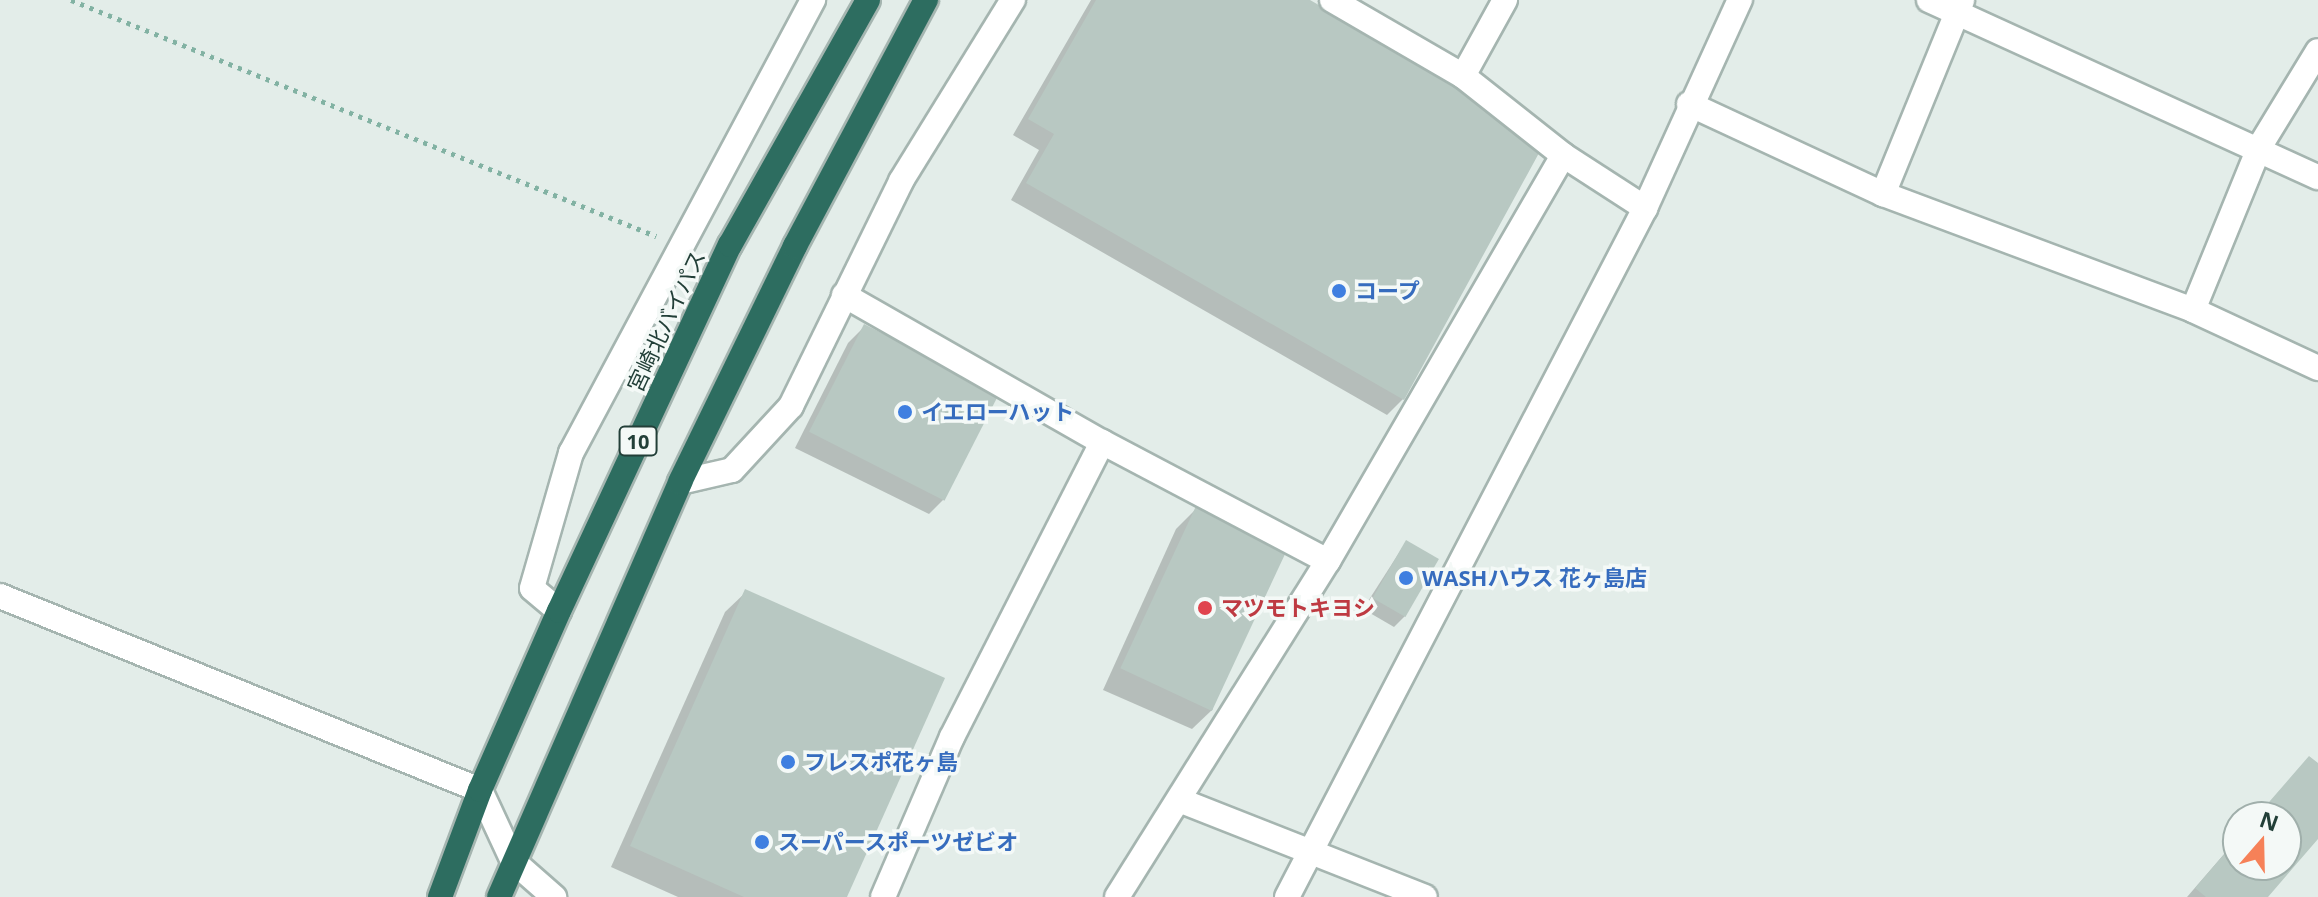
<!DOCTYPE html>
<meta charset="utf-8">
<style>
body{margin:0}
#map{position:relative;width:2318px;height:897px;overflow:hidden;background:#e3ede9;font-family:"Open Sans","Noto Sans JP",sans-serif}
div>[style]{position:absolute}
.shadow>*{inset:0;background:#0003}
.building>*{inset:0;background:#b8c8c2;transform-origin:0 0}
.path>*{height:5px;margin-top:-2.5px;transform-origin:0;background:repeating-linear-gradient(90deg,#82b2a3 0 4px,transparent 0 10px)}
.roads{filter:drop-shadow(2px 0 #a5b5b0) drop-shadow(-2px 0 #a5b5b0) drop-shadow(0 2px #a5b5b0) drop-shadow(0 -2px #a5b5b0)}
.street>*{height:24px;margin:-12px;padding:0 12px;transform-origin:12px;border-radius:12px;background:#fff}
.highway>*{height:24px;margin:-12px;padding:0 12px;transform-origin:12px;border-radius:12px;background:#2d6d60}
.dots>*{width:22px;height:22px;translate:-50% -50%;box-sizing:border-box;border:4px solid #f4f9f7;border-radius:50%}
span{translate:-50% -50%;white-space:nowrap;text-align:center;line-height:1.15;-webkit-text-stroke:7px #f4f9f7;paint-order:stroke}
.shield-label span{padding:2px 6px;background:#f4f9f7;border:2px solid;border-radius:6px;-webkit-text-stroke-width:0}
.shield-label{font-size:20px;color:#223f38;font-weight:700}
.shop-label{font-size:22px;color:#366cbe;font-weight:700}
.left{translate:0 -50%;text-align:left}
.street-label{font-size:22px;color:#223f38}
.health-label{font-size:22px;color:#be3a42;font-weight:700}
.north{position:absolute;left:2222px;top:801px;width:80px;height:80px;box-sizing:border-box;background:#f4f9f7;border:2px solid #a0afab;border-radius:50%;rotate:20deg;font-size:22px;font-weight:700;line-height:32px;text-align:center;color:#223f38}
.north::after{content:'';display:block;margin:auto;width:28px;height:36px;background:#f68158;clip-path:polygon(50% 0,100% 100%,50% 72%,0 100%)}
</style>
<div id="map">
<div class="shadow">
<div style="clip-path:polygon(1091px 0,1306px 0,1403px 399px,1387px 415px,1011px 200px,1039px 150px,1013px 135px)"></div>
<div style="clip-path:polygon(864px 327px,945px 498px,929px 514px,795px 448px,848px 343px)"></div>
<div style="clip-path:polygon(1196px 509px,1213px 709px,1192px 729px,1103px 690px,1176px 529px)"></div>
<div style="clip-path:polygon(1406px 542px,1405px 616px,1394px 627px,1363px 609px)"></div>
<div style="clip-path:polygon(746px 592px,845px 897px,678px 897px,611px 867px,725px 612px)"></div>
<div style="clip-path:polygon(2318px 766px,2318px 836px,2265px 897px,2187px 897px,2238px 838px,2238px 865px,2286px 865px,2286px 817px,2256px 817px)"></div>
</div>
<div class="building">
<div style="clip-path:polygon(1096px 0,1310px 0,1446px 78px,1539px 153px,1404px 400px,1026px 183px,1054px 134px,1028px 119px)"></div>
<div style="left:864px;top:324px;width:152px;height:121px;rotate:27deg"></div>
<div style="left:1196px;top:506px;width:101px;height:179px;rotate:25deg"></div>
<div style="left:1406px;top:540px;width:38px;height:67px;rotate:30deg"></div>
<div style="clip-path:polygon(745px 589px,945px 678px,847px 897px,744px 897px,630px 846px)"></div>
<div style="clip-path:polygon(2309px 756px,2318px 763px,2318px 839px,2268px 897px,2206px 897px,2195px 888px,2238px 838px,2238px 865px,2286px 865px,2286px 817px,2256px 817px)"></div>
</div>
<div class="path">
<div style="left:71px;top:0;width:631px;rotate:21.97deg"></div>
</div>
<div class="roads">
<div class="street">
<div style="left:1332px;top:0;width:151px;rotate:30.1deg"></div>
<div style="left:1463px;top:76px;width:127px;rotate:38.3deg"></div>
<div style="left:1563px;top:155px;width:98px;rotate:32.9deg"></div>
<div style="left:1929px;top:0;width:427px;rotate:24.5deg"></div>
<div style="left:1463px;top:76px;width:87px;rotate:-61.1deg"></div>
<div style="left:1689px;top:104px;width:214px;rotate:24.9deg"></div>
<div style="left:1883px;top:194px;width:331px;rotate:20.5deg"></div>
<div style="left:2193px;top:310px;width:138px;rotate:24.9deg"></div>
<div style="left:1883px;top:194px;width:209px;rotate:-67.8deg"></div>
<div style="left:844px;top:295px;width:297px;rotate:29.7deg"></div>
<div style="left:1102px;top:442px;width:255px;rotate:27.8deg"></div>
<div style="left:2193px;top:310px;width:177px;rotate:-67.8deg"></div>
<div style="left:2260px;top:146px;width:111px;rotate:-58.6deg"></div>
<div style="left:680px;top:482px;width:53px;rotate:-13deg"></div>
<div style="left:732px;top:470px;width:87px;rotate:-47.3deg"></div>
<div style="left:791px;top:406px;width:250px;rotate:-63.9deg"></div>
<div style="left:901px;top:181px;width:213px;rotate:-58.3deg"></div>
<div style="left:0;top:596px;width:518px;rotate:22.01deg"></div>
<div style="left:480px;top:790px;width:78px;rotate:65.1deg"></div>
<div style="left:513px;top:861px;width:55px;rotate:41.3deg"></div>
<div style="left:559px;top:611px;width:35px;rotate:-140deg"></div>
<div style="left:532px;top:588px;width:141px;rotate:-73.9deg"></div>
<div style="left:571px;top:453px;width:514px;rotate:-61.89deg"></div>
<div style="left:1179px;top:800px;width:264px;rotate:21.5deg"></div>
<div style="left:883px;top:897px;width:174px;rotate:-66.7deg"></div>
<div style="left:952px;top:737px;width:331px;rotate:-63deg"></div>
<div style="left:1117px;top:897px;width:397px;rotate:-57.9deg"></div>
<div style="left:1328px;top:561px;width:469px;rotate:-59.9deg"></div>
<div style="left:1287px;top:897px;width:776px;rotate:-62.54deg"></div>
<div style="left:1645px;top:208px;width:229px;rotate:-65.5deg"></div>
</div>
<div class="highway">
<div style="left:440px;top:897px;width:114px;rotate:-69.5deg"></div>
<div style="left:480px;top:790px;width:196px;rotate:-66.2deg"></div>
<div style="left:559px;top:611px;width:404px;rotate:-65deg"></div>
<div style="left:730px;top:245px;width:281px;rotate:-60.6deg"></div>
<div style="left:499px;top:897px;width:453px;rotate:-66.4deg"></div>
<div style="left:680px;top:482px;width:263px;rotate:-64deg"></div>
<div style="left:795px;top:246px;width:279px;rotate:-62deg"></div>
</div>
</div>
<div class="dots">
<div style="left:1339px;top:291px;background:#3f7fe0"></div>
<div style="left:905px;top:412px;background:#3f7fe0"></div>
<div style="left:1406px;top:578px;background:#3f7fe0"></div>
<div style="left:1205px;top:608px;background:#e0444e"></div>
<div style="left:788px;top:762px;background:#3f7fe0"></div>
<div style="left:762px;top:842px;background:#3f7fe0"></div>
</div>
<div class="shield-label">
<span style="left:638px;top:441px">10</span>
</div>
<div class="shop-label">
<span class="left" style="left:1355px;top:291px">コープ</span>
<span class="left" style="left:921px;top:412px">イエローハット</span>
<span class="left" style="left:1422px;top:578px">WASHハウス 花ヶ島店</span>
<span class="left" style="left:804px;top:762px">フレスポ花ヶ島</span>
<span class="left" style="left:778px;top:842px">スーパースポーツゼビオ</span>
</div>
<div class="street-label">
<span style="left:666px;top:321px;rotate:-65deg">宮崎北バイパス</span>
</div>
<div class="health-label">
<span class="left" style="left:1221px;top:608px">マツモトキヨシ</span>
</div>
<div class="north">N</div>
</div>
